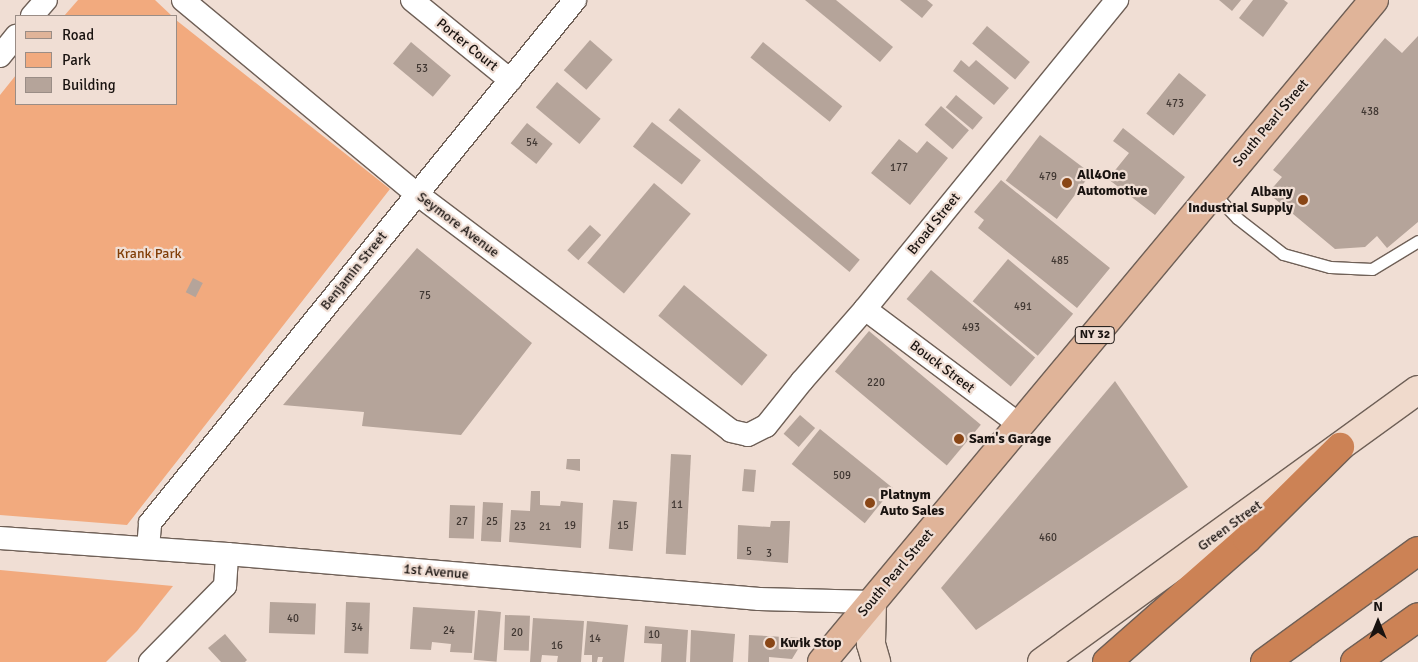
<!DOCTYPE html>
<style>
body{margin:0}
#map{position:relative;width:1418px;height:662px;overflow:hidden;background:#f0ded4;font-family:Signika,sans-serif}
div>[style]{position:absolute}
.green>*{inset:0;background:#f2aa7e}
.building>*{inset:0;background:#b5a49a;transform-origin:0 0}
.roads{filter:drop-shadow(1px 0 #6f6057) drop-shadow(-1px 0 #6f6057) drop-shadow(0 1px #6f6057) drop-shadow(0 -1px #6f6057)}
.lane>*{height:11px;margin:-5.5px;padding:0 5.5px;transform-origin:5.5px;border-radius:5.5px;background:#fff}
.street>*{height:22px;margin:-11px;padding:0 11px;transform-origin:11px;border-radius:11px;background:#fff}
.secondary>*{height:28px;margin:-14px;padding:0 14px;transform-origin:14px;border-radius:14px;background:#f0dacc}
.primary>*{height:28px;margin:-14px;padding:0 14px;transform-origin:14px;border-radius:14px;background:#e0b499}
.highway>*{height:28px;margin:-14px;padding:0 14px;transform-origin:14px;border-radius:14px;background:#cc8255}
.dots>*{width:14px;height:14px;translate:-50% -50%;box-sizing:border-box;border:2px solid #f0ded4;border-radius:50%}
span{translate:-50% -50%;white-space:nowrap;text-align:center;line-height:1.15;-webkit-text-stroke:4.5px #f0ded4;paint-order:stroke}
.number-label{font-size:11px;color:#403732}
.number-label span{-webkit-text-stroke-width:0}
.shield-label span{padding:1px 4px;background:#f0ded4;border:1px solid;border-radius:4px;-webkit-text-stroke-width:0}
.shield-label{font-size:12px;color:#191310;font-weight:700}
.street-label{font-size:14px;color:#191310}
.poi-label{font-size:14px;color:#191310;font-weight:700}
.left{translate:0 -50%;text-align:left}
.right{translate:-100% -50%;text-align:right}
.park-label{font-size:14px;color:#813e07}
.legend{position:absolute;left:15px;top:15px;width:162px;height:90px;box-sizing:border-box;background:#f0ded4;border:1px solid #9a8d86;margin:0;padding:6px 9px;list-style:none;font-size:15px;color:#191310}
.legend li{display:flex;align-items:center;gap:10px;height:25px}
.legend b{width:25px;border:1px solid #9a8d86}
.north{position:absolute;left:1353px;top:597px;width:50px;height:50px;-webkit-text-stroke:4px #f0ded4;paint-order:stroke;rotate:0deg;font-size:14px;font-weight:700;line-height:20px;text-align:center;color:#191310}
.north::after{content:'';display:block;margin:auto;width:18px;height:22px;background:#191310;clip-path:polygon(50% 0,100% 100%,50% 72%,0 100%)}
</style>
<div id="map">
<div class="green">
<div style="clip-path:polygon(78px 0,155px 0,172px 16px,64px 16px)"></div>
<div style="clip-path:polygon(176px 20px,390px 189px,127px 525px,0 515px,0 95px,16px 75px,16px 104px,176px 104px)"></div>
<div style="clip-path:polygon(0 570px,173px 586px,137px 631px,106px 662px,0 662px)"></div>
</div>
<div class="building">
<div style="clip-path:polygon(805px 0,836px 0,893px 47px,880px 62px)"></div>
<div style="clip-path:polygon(900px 0,927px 0,933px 5px,922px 18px)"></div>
<div style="clip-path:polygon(1219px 0,1241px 0,1232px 11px)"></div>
<div style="clip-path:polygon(1253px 0,1284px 0,1288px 3px,1263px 37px,1239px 18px)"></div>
<div style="left:987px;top:26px;width:56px;height:23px;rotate:40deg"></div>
<div style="clip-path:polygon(1418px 36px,1418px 222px,1387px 248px,1377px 236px,1365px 247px,1335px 249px,1268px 193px,1282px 177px,1273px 170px,1385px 38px,1402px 53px)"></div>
<div style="left:590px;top:40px;width:30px;height:40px;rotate:41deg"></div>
<div style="left:411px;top:42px;width:52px;height:28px;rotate:40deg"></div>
<div style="left:763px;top:42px;width:102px;height:20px;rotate:39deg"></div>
<div style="clip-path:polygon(961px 60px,969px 67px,976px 60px,1009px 88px,994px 105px,953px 71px)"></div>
<div style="left:1179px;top:73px;width:35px;height:52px;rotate:39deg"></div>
<div style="left:557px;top:82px;width:57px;height:33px;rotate:40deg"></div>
<div style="left:956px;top:95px;width:35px;height:16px;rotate:40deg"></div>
<div style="left:941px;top:106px;width:37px;height:25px;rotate:41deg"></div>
<div style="left:679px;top:108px;width:236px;height:16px;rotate:40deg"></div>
<div style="left:652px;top:122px;width:62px;height:31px;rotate:38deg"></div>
<div style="left:527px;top:123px;width:33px;height:26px;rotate:39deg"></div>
<div style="clip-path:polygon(1123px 128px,1185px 177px,1155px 215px,1108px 179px,1129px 153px,1113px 141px)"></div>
<div style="left:1040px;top:135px;width:64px;height:57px;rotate:37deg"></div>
<div style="clip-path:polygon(899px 139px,917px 153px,927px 141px,948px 158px,910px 205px,871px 173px)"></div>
<div style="clip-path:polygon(1001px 180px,1110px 268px,1077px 308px,978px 228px,984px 220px,974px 212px)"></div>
<div style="left:654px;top:183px;width:48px;height:104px;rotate:40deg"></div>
<div style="left:590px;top:225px;width:15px;height:34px;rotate:42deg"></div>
<div style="clip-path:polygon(417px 248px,532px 343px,461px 435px,362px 426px,364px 412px,283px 405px)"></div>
<div style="left:1008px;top:259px;width:85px;height:55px;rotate:40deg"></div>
<div style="left:931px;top:270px;width:136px;height:38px;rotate:40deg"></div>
<div style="left:193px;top:278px;width:11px;height:16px;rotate:27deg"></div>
<div style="left:684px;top:285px;width:109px;height:40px;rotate:40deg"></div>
<div style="left:869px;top:331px;width:146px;height:53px;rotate:40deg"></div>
<div style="clip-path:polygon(1115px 381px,1188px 487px,976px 630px,941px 588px)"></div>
<div style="left:800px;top:415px;width:20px;height:25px;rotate:41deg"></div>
<div style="left:820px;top:429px;width:94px;height:45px;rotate:39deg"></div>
<div style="left:671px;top:454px;width:20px;height:100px;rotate:3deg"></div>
<div style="clip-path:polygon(567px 459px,580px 459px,580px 471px,566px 469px)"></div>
<div style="left:744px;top:469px;width:12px;height:22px;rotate:5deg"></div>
<div style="clip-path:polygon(531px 491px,540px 491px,540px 505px,560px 506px,561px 501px,583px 503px,581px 548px,509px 542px,511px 510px,530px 511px)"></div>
<div style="left:613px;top:500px;width:24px;height:49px;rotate:5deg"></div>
<div style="left:483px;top:502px;width:20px;height:39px;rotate:3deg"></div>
<div style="left:450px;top:505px;width:25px;height:33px;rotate:2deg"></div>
<div style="clip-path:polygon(771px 521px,790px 521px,788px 563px,737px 559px,738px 525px,770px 527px)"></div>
<div style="left:270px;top:602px;width:46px;height:31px;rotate:2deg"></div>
<div style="left:346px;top:602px;width:24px;height:51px;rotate:2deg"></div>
<div style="clip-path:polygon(413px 607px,475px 611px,472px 653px,450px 652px,451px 644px,432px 642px,431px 650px,410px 649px)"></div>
<div style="left:478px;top:610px;width:23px;height:50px;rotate:5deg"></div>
<div style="left:505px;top:615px;width:25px;height:35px;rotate:2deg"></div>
<div style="clip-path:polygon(533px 618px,584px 621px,581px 662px,557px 662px,558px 656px,542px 655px,541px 662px,530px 662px)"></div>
<div style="clip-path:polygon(587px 621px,628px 625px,624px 662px,602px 662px,603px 657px,598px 657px,597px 662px,592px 662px,592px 655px,584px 655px)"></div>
<div style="clip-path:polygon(645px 626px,688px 630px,686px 662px,661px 662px,662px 644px,644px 643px)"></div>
<div style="clip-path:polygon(691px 630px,735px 634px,733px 662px,690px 662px)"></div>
<div style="clip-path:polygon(225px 634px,247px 660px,245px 662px,221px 662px,208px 648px)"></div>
<div style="clip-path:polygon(749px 635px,802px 638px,800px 646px,792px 659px,769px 657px,769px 662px,748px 662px)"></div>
</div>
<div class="roads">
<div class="lane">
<div style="left:1213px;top:193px;width:35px;rotate:46deg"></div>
<div style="left:1237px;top:218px;width:58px;rotate:38deg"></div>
<div style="left:1283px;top:254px;width:49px;rotate:15.5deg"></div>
<div style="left:1330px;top:267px;width:42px;rotate:2.7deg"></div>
<div style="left:1372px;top:269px;width:54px;rotate:-31.3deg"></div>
</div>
<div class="street">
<div style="left:183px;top:0;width:304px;rotate:39.7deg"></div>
<div style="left:417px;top:194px;width:393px;rotate:37deg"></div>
<div style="left:731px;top:431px;width:17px;rotate:13deg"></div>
<div style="left:748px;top:435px;width:20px;rotate:-27deg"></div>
<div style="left:766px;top:426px;width:58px;rotate:-51.3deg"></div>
<div style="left:802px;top:381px;width:96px;rotate:-48.8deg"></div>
<div style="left:865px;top:309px;width:399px;rotate:-50.8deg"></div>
<div style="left:412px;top:0;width:127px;rotate:39.2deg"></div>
<div style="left:32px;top:16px;width:21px;rotate:-49deg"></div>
<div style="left:0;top:56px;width:26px;rotate:-51deg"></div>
<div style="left:865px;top:309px;width:194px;rotate:36.8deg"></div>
<div style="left:0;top:538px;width:228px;rotate:4deg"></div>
<div style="left:227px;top:554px;width:534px;rotate:4.83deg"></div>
<div style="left:759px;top:599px;width:113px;rotate:1.5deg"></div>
<div style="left:148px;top:548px;width:25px;rotate:-85deg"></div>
<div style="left:150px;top:523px;width:674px;rotate:-50.9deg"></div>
<div style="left:150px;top:662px;width:107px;rotate:-45.4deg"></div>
<div style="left:225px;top:586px;width:32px;rotate:-86deg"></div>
</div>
<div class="secondary">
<div style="left:872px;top:602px;width:42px;rotate:91.4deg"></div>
<div style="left:871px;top:644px;width:19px;rotate:74deg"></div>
<div style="left:1042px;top:662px;width:464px;rotate:-35.9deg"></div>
</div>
<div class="primary">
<div style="left:822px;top:662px;width:862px;rotate:-50.18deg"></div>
</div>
<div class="highway">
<div style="left:1107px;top:662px;width:186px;rotate:-41.3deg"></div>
<div style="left:1247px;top:539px;width:131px;rotate:-44.7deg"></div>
<div style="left:1265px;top:662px;width:189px;rotate:-36deg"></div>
<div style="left:1355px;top:662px;width:77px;rotate:-35.5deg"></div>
</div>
</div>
<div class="dots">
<div style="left:1067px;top:183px;background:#894616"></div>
<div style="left:1303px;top:200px;background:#894616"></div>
<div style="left:959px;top:439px;background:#894616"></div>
<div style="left:870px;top:503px;background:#894616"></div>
<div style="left:770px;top:643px;background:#894616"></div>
</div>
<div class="number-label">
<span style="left:422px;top:69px">53</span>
<span style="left:1175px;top:104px">473</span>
<span style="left:1370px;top:112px">438</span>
<span style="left:532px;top:143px">54</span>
<span style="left:899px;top:168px">177</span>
<span style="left:1048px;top:177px">479</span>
<span style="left:1060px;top:261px">485</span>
<span style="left:425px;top:296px">75</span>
<span style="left:1023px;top:307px">491</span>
<span style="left:971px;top:328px">493</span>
<span style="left:876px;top:383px">220</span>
<span style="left:842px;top:476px">509</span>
<span style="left:677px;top:505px">11</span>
<span style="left:462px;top:522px">27</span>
<span style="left:492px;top:522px">25</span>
<span style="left:570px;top:526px">19</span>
<span style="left:623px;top:526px">15</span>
<span style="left:520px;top:527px">23</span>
<span style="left:545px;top:527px">21</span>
<span style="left:1048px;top:538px">460</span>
<span style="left:749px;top:552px">5</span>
<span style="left:769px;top:554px">3</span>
<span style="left:293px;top:619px">40</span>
<span style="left:357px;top:628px">34</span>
<span style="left:449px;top:631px">24</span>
<span style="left:517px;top:633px">20</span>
<span style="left:654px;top:635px">10</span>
<span style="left:595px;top:639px">14</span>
<span style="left:557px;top:646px">16</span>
</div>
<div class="shield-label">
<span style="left:1095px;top:335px">NY 32</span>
</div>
<div class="street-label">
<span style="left:467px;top:45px;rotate:39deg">Porter Court</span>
<span style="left:1271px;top:123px;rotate:-50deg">South Pearl Street</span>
<span style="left:934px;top:224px;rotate:-51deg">Broad Street</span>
<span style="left:458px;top:225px;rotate:37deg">Seymore Avenue</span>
<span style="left:354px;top:271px;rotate:-51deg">Benjamin Street</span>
<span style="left:942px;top:367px;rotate:37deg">Bouck Street</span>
<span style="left:1230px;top:526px;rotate:-36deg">Green Street</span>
<span style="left:436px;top:572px;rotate:5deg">1st Avenue</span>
<span style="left:896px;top:573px;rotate:-50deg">South Pearl Street</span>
</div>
<div class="poi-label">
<span class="left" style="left:1077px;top:183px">All4One<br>Automotive</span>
<span class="right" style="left:1293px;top:200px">Albany<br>Industrial Supply</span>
<span class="left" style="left:969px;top:439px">Sam's Garage</span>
<span class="left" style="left:880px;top:503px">Platnym<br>Auto Sales</span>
<span class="left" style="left:780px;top:643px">Kwik Stop</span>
</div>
<div class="park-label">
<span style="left:149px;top:254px">Krank Park</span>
</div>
<ul class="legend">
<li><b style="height:6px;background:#e0b499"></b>Road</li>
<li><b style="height:14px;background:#f2aa7e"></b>Park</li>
<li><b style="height:14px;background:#b5a49a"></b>Building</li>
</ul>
<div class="north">N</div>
</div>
